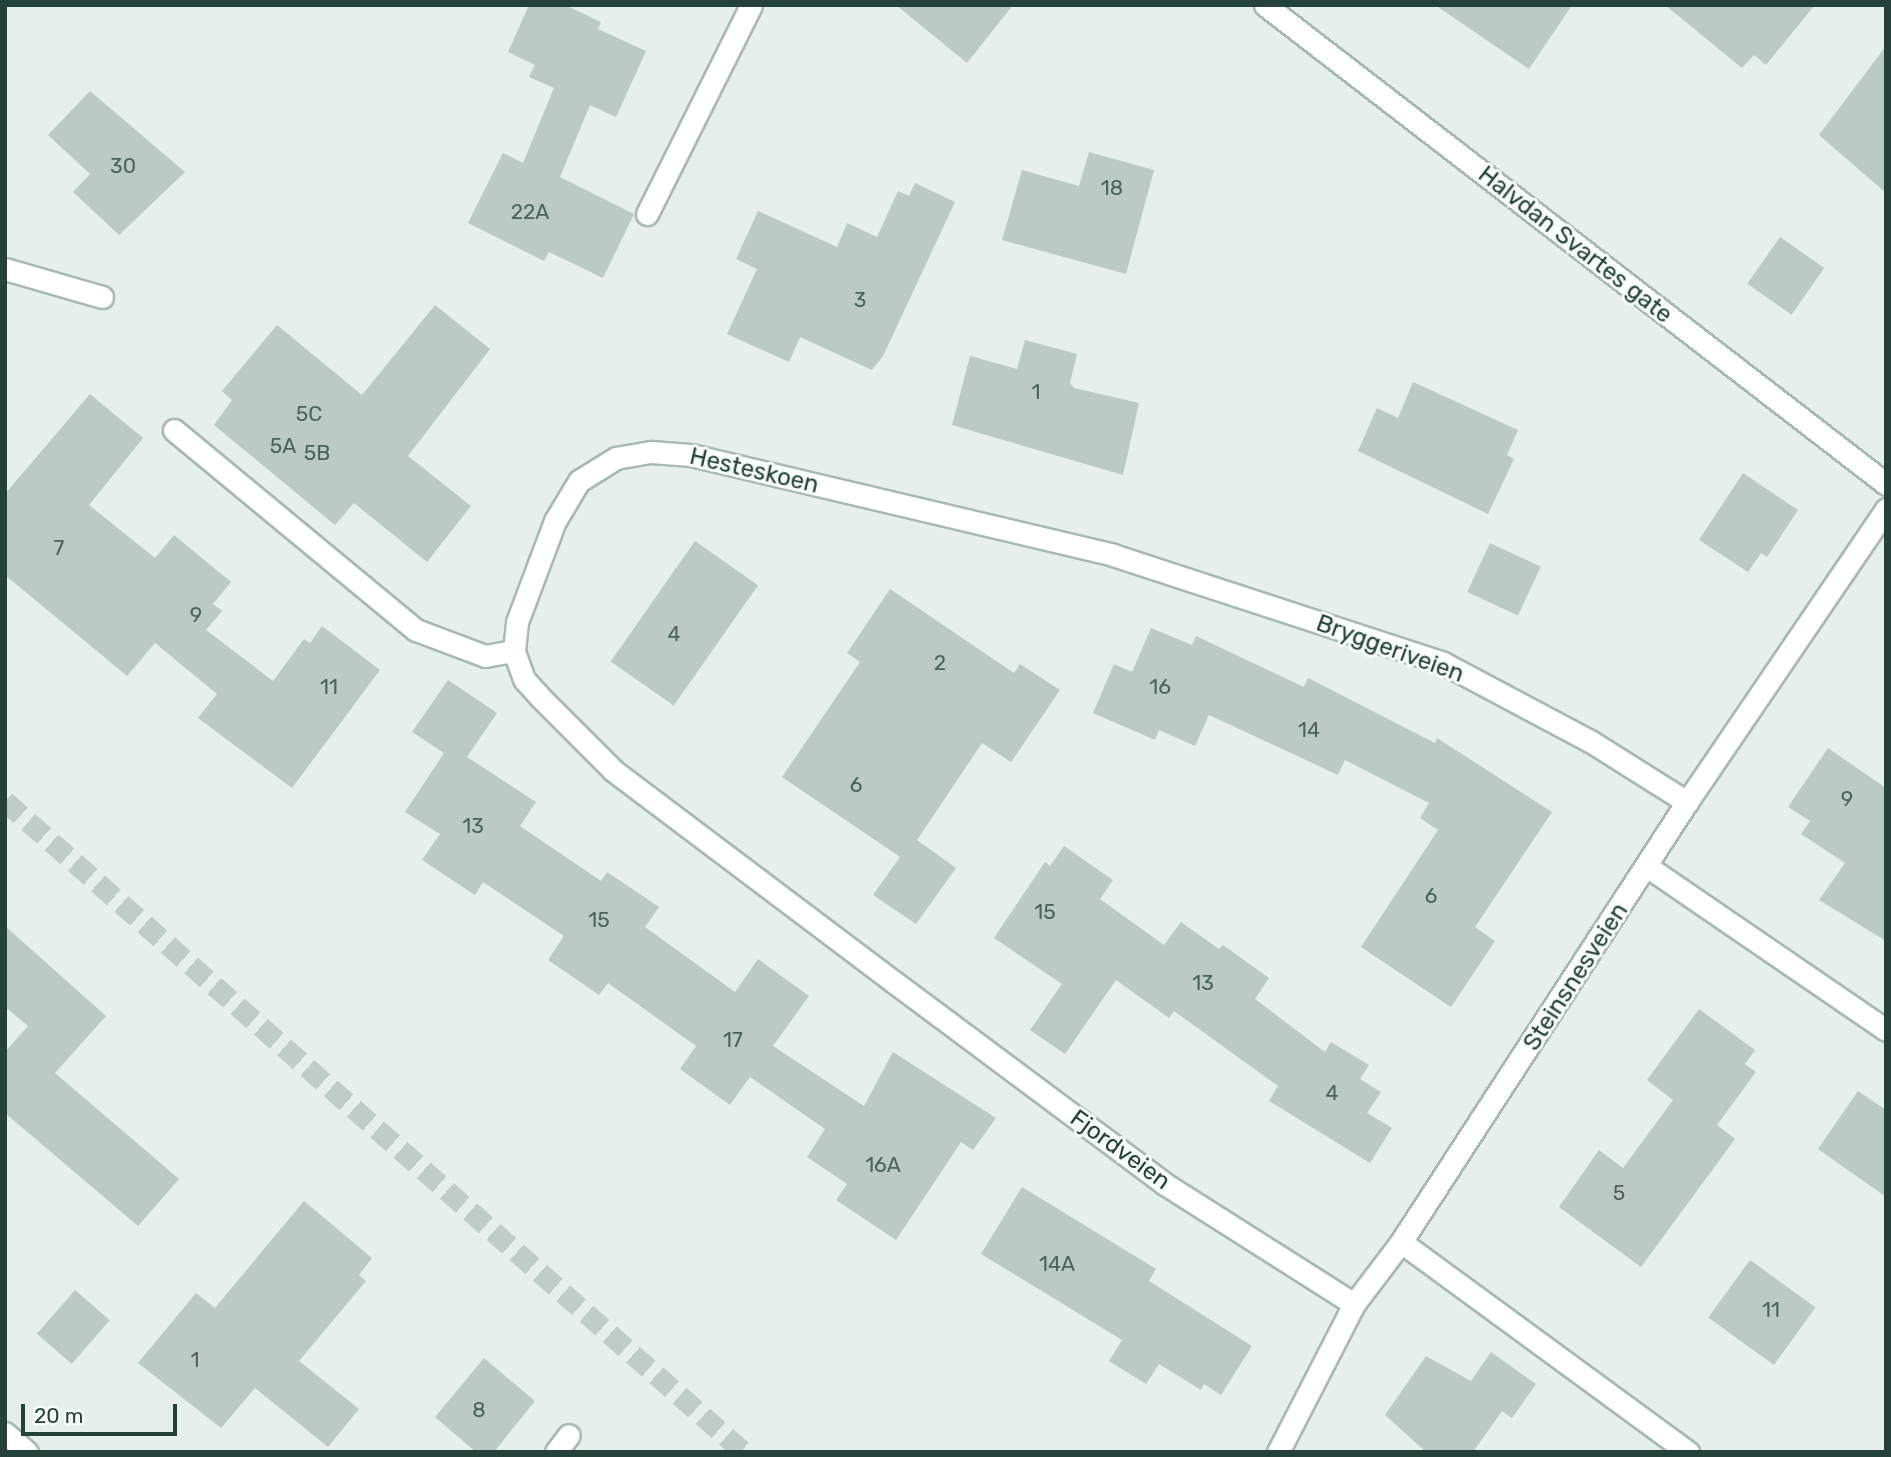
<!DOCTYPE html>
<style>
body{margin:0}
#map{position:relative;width:1891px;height:1457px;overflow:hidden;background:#e6efeb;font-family:Rubik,sans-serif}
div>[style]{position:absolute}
.building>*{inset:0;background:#bbcac4;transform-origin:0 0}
.trunk-tunnel>*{height:21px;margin-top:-10.5px;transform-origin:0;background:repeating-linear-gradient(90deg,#bfccc8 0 21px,transparent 0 31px)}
.roads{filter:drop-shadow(2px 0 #a8b8b2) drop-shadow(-2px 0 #a8b8b2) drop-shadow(0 2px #a8b8b2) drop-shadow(0 -2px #a8b8b2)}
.service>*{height:21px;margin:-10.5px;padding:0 10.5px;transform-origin:10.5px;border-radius:10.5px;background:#fff}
.minor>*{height:21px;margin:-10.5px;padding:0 10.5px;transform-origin:10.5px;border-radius:10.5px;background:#fff}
span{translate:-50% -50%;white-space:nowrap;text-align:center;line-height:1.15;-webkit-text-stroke:6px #f7fbf9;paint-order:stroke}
.number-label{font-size:21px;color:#4a645c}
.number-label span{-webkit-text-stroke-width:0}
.street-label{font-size:24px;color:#24423a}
.frame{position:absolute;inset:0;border:7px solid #24423a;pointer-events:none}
.scale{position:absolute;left:21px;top:1404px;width:156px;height:32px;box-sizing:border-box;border:4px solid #24423a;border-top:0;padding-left:9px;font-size:21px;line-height:24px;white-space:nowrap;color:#24423a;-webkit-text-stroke:5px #f7fbf9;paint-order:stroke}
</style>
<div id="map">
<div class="building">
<div style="clip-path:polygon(529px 5px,565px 5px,601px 22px,598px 29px,646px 51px,616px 117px,590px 105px,560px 177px,634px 214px,603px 278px,549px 252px,544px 261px,468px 223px,503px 153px,523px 163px,554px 88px,529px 77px,535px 65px,508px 52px)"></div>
<div style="clip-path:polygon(896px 5px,1013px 5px,967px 63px)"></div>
<div style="clip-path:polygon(1435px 5px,1572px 5px,1529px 69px)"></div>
<div style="clip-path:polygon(1665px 5px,1815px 5px,1766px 65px,1754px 55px,1742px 68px)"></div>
<div style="clip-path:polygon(1886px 46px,1886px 193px,1819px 135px)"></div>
<div style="clip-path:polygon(90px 91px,185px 172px,119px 235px,73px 192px,90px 174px,48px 135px)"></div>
<div style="clip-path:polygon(1089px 152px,1154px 170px,1126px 274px,1002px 240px,1022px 170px,1079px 186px)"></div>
<div style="clip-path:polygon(915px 183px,955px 202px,883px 356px,872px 370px,800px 337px,789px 362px,727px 334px,757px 269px,736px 259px,758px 211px,837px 247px,847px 223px,877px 237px,898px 191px,909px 196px)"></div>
<div style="left:1780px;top:237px;width:54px;height:57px;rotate:35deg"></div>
<div style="clip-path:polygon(435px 305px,490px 349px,408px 456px,471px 506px,427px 562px,354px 503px,335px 525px,214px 425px,232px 400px,222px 391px,277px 325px,362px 395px)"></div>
<div style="clip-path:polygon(1025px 340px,1077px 354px,1070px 383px,1074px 388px,1139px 403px,1123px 475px,952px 425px,970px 356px,1017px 369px)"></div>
<div style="clip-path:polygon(1413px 382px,1518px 430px,1507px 455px,1514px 459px,1488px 514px,1358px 451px,1377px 408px,1398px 418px)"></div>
<div style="clip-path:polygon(90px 394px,143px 438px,89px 505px,155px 558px,174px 535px,231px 582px,213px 604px,222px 611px,206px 630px,273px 681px,304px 639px,310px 643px,322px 626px,380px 670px,292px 788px,198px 718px,217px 694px,155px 643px,127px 676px,5px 575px,5px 494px)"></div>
<div style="clip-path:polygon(1743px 473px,1798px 510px,1767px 557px,1761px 553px,1748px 572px,1699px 540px)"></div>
<div style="left:695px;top:541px;width:77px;height:147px;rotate:35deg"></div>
<div style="left:1490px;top:543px;width:56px;height:54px;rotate:25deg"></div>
<div style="clip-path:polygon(890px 589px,1014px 673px,1020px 664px,1060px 690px,1011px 762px,982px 743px,917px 840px,956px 868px,916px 924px,873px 895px,900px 857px,782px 777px,860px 662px,847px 653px)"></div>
<div style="clip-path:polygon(1151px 628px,1192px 645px,1196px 636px,1304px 687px,1308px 678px,1435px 743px,1437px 738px,1552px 812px,1475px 927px,1495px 941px,1451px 1007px,1361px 947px,1438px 830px,1420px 818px,1429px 803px,1345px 760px,1338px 775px,1209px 715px,1195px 746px,1159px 730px,1155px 740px,1093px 713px,1114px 664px,1132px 672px)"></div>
<div style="clip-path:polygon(448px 680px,497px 713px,467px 757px,536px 802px,520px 826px,601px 881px,607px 872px,659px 907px,645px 927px,735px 992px,758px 959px,809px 996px,773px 1046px,864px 1106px,893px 1052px,996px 1118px,973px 1150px,961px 1142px,896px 1240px,836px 1200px,847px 1184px,807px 1157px,825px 1129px,750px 1077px,730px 1105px,680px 1069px,696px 1046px,608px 983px,599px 995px,548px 960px,564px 936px,483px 882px,475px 895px,422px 860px,440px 834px,405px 812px,444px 753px,412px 732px)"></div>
<div style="clip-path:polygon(1828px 748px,1886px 788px,1886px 941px,1819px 900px,1845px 863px,1801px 834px,1810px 821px,1788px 807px)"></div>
<div style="clip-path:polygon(1064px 846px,1113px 880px,1100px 899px,1164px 945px,1181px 922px,1219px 949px,1223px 945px,1269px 978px,1255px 999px,1325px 1052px,1331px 1042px,1369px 1065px,1360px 1079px,1381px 1092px,1367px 1113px,1392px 1128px,1370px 1163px,1269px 1101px,1278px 1086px,1174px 1011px,1169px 1018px,1116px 980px,1065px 1054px,1030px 1030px,1062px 984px,994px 938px,1045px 862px,1050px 866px)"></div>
<div style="clip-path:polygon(5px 926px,106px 1016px,55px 1073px,179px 1179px,138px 1226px,5px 1113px,5px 1052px,28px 1026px,5px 1007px)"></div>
<div style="clip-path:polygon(1699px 1009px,1755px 1050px,1745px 1064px,1756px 1072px,1717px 1125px,1735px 1139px,1641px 1267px,1559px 1207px,1599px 1150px,1623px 1168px,1673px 1100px,1647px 1080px)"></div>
<div style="clip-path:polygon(1858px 1091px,1886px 1110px,1886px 1197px,1818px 1149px)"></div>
<div style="clip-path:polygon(1022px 1187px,1156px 1269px,1149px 1281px,1252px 1346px,1221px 1395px,1204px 1384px,1201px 1390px,1159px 1364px,1146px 1384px,1109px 1361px,1122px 1340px,981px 1254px)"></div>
<div style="clip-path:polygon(304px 1201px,372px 1258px,359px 1275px,366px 1281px,299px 1361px,359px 1409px,328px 1447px,255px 1388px,221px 1428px,138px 1363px,196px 1293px,215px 1308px)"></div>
<div style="left:1750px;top:1260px;width:81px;height:71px;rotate:36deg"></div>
<div style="left:75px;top:1290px;width:46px;height:58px;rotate:41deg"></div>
<div style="clip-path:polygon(1491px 1352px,1536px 1384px,1512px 1418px,1502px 1411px,1473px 1452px,1426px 1452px,1385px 1415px,1426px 1356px,1471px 1381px)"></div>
<div style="clip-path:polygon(484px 1358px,535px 1401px,494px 1452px,476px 1452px,435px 1417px)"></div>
</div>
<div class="trunk-tunnel">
<div style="left:5px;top:801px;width:985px;rotate:41.38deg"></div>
</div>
<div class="roads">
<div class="service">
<div style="left:647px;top:214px;width:233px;rotate:-63.5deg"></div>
<div style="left:174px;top:430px;width:314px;rotate:39.6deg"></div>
<div style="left:416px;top:630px;width:74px;rotate:20.6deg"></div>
<div style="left:485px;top:656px;width:29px;rotate:-10deg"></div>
<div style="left:556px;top:1452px;width:21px;rotate:-53deg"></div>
</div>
<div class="minor">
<div style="left:1265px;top:5px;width:784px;rotate:37.64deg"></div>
<div style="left:5px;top:269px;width:101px;rotate:16.1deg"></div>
<div style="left:1648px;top:867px;width:288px;rotate:34.4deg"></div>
<div style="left:1401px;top:1242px;width:356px;rotate:36.2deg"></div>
<div style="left:1354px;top:1304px;width:224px;rotate:-147.6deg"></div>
<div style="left:1165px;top:1184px;width:338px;rotate:-143.3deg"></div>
<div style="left:894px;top:982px;width:352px;rotate:-143deg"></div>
<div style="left:613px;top:770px;width:102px;rotate:-135deg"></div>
<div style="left:541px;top:698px;width:25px;rotate:-132deg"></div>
<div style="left:524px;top:679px;width:30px;rotate:-110deg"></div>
<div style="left:514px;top:651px;width:29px;rotate:-84deg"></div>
<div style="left:517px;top:622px;width:108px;rotate:-69.4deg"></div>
<div style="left:555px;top:521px;width:47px;rotate:-59deg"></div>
<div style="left:579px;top:481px;width:44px;rotate:-31.9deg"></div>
<div style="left:616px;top:458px;width:36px;rotate:-10deg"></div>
<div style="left:651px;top:452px;width:40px;rotate:4.3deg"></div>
<div style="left:691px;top:455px;width:434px;rotate:13.3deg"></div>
<div style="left:1113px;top:555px;width:347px;rotate:18.1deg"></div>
<div style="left:1443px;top:663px;width:166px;rotate:28deg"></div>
<div style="left:1590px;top:741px;width:115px;rotate:32.2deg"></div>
<div style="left:5px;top:1433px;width:29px;rotate:41deg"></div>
<div style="left:1278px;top:1452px;width:166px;rotate:-62.8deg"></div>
<div style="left:1354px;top:1304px;width:78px;rotate:-52.8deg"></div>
<div style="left:1401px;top:1242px;width:525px;rotate:-56.98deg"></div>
<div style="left:1687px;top:802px;width:354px;rotate:-55.8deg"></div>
</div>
</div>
<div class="number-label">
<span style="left:123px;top:166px">30</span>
<span style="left:1112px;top:188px">18</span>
<span style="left:530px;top:212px">22A</span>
<span style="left:860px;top:300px">3</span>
<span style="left:1036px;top:392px">1</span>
<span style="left:309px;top:414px">5C</span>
<span style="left:283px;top:446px">5A</span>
<span style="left:317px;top:453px">5B</span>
<span style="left:59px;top:548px">7</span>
<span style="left:196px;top:615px">9</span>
<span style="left:674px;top:634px">4</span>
<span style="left:940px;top:663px">2</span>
<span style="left:329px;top:687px">11</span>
<span style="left:1160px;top:687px">16</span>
<span style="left:1309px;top:730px">14</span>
<span style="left:856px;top:785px">6</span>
<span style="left:1847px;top:799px">9</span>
<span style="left:473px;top:826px">13</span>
<span style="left:1431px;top:896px">6</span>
<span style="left:1045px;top:912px">15</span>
<span style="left:599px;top:920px">15</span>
<span style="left:1203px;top:983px">13</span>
<span style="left:733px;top:1040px">17</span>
<span style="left:1332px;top:1093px">4</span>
<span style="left:883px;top:1165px">16A</span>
<span style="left:1619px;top:1193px">5</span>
<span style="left:1057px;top:1264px">14A</span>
<span style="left:1771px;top:1310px">11</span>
<span style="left:195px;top:1360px">1</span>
<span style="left:479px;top:1410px">8</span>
</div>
<div class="street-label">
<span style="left:1575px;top:245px;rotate:38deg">Halvdan Svartes gate</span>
<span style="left:754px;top:471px;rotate:13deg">Hesteskoen</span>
<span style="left:1390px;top:649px;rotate:20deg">Bryggeriveien</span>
<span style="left:1576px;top:977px;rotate:-57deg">Steinsnesveien</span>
<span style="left:1120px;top:1150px;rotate:36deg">Fjordveien</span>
</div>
<div class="frame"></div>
<div class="scale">20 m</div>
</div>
